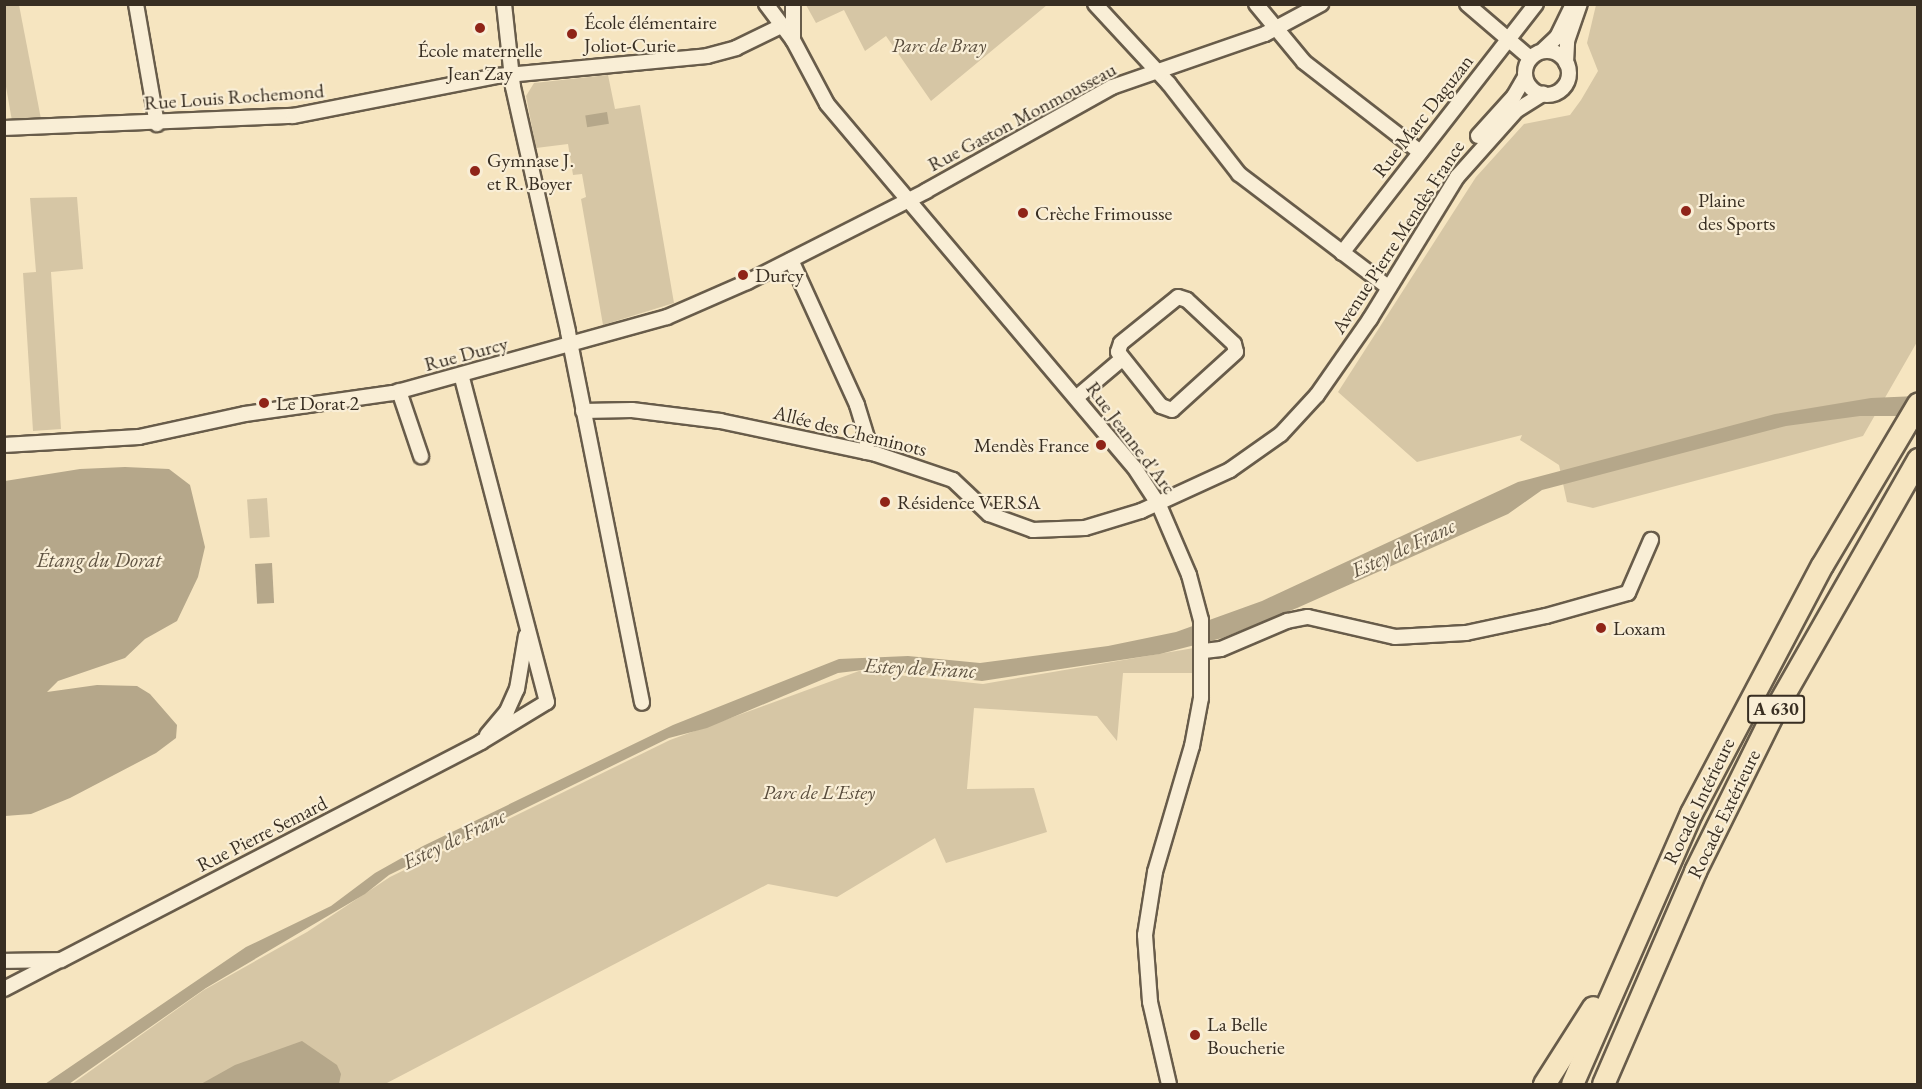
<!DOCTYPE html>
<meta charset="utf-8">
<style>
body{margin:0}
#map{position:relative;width:1922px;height:1089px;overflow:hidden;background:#f6e5c0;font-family:"EB Garamond",serif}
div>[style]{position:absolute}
.green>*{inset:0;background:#d6c6a5;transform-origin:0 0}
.water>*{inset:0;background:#b5a78a;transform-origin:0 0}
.roads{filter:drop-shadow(2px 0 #685c4a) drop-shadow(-2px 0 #685c4a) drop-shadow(0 2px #685c4a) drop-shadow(0 -2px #685c4a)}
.minor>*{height:14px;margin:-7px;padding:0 7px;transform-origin:7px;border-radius:7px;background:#f9eed6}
.minor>.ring{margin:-7px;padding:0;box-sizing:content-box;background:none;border:14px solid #f9eed6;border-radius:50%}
.highway>*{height:21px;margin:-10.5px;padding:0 10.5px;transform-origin:10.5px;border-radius:10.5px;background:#f6e5c0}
.dots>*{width:16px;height:16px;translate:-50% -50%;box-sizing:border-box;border:3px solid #f9eed6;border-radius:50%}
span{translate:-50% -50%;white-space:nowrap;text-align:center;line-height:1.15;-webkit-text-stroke:4.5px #f9eed6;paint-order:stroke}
.shield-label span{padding:2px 4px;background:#f9eed6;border:2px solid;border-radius:4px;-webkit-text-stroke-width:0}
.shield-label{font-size:18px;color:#382e22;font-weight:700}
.poi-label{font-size:20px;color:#382e22}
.left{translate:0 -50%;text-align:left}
.right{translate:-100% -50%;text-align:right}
.park-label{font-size:20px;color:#584c3c;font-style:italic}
.street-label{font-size:20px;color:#382e22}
.water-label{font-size:21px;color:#5e5241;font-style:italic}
.frame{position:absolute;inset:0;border:6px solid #382e22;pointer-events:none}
</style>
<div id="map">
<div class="green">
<div style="clip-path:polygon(4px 5px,19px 5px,41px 119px,12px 121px,5px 81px)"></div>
<div style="clip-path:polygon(806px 5px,1047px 5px,931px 101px,886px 36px,865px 51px,844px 10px,816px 23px)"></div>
<div style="clip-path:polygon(1596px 5px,1917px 5px,1917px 342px,1863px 436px,1593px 508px,1567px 502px,1559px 465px,1520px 440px,1522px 435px,1417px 462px,1338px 392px,1476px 177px,1524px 124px,1570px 115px,1581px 100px,1598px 71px,1587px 43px)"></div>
<div style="clip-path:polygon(608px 75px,615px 109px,640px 105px,674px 303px,603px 325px,581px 199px,586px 197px,582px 174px,573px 175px,568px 144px,536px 148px,526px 96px,534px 83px)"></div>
<div style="clip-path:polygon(77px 197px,83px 269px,51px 272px,61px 429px,33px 431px,23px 273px,36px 272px,30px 198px)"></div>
<div style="left:267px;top:498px;width:39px;height:20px;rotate:86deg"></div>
<div style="clip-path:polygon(1194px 648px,1194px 673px,1123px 673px,1117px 741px,1097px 716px,974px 708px,967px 789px,1034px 788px,1047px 832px,946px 863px,935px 838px,837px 897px,768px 884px,385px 1084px,72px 1084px,204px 990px,307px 932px,390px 877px,670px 740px,859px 671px,983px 684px)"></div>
</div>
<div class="water">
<div style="left:607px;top:112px;width:12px;height:22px;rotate:81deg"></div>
<div style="clip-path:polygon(1917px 396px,1917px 416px,1860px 416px,1786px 426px,1542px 490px,1508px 514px,1297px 608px,1222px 638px,1160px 654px,982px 681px,871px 669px,838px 673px,707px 728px,669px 738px,389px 875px,365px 894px,206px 988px,69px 1084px,45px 1084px,246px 947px,331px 906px,375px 873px,423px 846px,673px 725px,839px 659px,908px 656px,980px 663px,1108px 646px,1176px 632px,1262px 601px,1518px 482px,1775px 414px,1871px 398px)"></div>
<div style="clip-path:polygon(125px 467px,169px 469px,190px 485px,205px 547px,198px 577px,177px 621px,145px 639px,125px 658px,58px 681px,47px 692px,97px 685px,137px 686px,150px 694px,177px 725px,176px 738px,156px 753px,70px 798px,31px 814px,5px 816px,5px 481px,80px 469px)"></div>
<div style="left:272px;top:563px;width:40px;height:17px;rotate:87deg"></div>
<div style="clip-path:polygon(302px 1041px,337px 1065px,341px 1074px,339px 1084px,201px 1084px,235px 1065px)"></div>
</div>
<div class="roads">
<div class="minor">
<div style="left:136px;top:4px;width:122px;rotate:80.1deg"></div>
<div style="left:504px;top:4px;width:83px;rotate:83.8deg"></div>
<div style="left:513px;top:87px;width:251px;rotate:77.3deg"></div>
<div style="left:568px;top:332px;width:378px;rotate:78.7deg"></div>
<div style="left:766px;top:4px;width:45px;rotate:53.1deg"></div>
<div style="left:793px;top:40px;width:72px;rotate:62deg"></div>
<div style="left:827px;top:104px;width:475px;rotate:49.8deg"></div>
<div style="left:1134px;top:467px;width:45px;rotate:56.7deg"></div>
<div style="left:1159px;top:505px;width:76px;rotate:66.8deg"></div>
<div style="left:1189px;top:575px;width:47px;rotate:75.1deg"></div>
<div style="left:1201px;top:620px;width:78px;rotate:90deg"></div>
<div style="left:1201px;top:698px;width:49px;rotate:100.6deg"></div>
<div style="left:1192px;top:746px;width:131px;rotate:106.4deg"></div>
<div style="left:1155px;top:872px;width:64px;rotate:99deg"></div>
<div style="left:1145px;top:935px;width:67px;rotate:85.7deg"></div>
<div style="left:1150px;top:1002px;width:84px;rotate:77deg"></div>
<div style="left:793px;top:4px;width:36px;rotate:90deg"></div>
<div style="left:1095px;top:4px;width:109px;rotate:47.2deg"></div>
<div style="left:1169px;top:84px;width:114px;rotate:52.1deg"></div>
<div style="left:1239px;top:174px;width:188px;rotate:37.2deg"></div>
<div style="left:1256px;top:4px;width:75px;rotate:50.4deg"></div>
<div style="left:1304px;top:62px;width:147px;rotate:37.8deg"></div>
<div style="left:1467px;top:4px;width:83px;rotate:40.6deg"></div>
<div style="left:1542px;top:51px;width:21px;rotate:-43deg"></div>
<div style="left:1557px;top:37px;width:37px;rotate:-64deg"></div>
<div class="ring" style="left:1525px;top:51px;width:30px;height:30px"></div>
<div style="left:1566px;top:63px;width:22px;rotate:-87deg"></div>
<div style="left:1567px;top:41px;width:39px;rotate:-71deg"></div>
<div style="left:4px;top:128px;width:289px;rotate:-2.4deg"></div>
<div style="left:293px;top:116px;width:208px;rotate:-11.1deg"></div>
<div style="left:497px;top:76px;width:211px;rotate:-5.4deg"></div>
<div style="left:707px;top:56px;width:30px;rotate:-15deg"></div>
<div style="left:736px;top:48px;width:48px;rotate:-26deg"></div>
<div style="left:1478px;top:136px;width:54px;rotate:-48deg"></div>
<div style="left:1514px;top:96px;width:22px;rotate:-60deg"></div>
<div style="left:1342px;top:253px;width:316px;rotate:-52.1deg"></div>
<div style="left:791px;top:260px;width:159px;rotate:65.5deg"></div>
<div style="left:857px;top:405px;width:37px;rotate:73deg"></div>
<div style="left:868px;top:440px;width:12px;rotate:104deg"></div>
<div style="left:1178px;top:297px;width:9px;rotate:18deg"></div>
<div style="left:1187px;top:300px;width:64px;rotate:43.1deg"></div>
<div style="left:1234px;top:344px;width:8px;rotate:76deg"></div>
<div style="left:1236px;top:352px;width:86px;rotate:137.8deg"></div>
<div style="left:1172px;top:410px;width:12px;rotate:-160deg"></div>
<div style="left:1161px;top:406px;width:69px;rotate:-128.5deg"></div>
<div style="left:1118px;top:352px;width:9px;rotate:-72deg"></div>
<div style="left:1121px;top:343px;width:73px;rotate:-38.9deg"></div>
<div style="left:399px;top:391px;width:69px;rotate:71.3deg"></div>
<div style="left:1077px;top:397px;width:59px;rotate:-40.2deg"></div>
<div style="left:583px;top:411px;width:49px;rotate:-1.2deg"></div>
<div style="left:632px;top:410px;width:89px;rotate:7.1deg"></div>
<div style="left:720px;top:421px;width:159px;rotate:11.9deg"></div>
<div style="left:876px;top:454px;width:81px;rotate:18.7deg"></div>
<div style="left:953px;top:480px;width:50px;rotate:43.4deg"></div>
<div style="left:989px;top:514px;width:47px;rotate:20deg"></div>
<div style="left:1033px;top:530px;width:52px;rotate:-2.2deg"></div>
<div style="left:1085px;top:528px;width:59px;rotate:-16.9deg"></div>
<div style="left:1141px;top:511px;width:98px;rotate:-24.7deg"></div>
<div style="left:1230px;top:470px;width:62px;rotate:-35.2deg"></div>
<div style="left:1281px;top:434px;width:53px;rotate:-47.3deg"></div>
<div style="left:1317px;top:395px;width:93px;rotate:-55.1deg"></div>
<div style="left:1370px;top:319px;width:167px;rotate:-58.5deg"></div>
<div style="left:1457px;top:177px;width:90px;rotate:-48.2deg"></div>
<div style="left:1517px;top:110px;width:31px;rotate:-32deg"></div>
<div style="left:4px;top:445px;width:135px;rotate:-3.4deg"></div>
<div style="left:139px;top:437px;width:108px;rotate:-12.2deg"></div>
<div style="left:245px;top:414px;width:149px;rotate:-8.1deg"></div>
<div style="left:393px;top:393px;width:284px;rotate:-15.5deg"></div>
<div style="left:667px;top:317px;width:87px;rotate:-23.6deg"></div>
<div style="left:747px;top:282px;width:201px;rotate:-26.9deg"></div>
<div style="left:926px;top:191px;width:213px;rotate:-29.2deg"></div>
<div style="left:1112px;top:87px;width:162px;rotate:-19.1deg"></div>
<div style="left:1265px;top:34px;width:64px;rotate:-28.2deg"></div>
<div style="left:1204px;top:651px;width:17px;rotate:-7deg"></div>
<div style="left:1221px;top:649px;width:72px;rotate:-23deg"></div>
<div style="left:1287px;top:621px;width:21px;rotate:-11deg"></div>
<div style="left:1308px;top:617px;width:89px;rotate:12.9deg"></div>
<div style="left:1395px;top:637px;width:71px;rotate:-3.2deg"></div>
<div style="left:1466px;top:633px;width:82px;rotate:-12deg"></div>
<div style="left:1546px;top:616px;width:85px;rotate:-15.7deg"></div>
<div style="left:1628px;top:593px;width:58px;rotate:-66.5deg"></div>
<div style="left:487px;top:735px;width:31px;rotate:-50deg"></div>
<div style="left:507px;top:711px;width:24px;rotate:-66deg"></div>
<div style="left:517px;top:689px;width:54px;rotate:-80.4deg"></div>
<div style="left:4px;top:961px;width:57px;rotate:-1deg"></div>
<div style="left:61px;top:960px;width:473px;rotate:-27.4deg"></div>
<div style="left:481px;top:742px;width:77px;rotate:-31.2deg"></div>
<div style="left:547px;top:702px;width:338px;rotate:-104.7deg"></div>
<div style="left:4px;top:989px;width:59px;rotate:-27.4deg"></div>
</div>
<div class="highway">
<div style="left:1544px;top:1084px;width:91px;rotate:-57.5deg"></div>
<div style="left:1572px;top:1084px;width:296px;rotate:-66.3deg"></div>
<div style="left:1691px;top:813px;width:280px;rotate:-62.2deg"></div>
<div style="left:1822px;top:565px;width:188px;rotate:-59.3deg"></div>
<div style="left:1603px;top:1084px;width:232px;rotate:-66.6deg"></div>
<div style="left:1695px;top:871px;width:174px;rotate:-63.7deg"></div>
<div style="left:1772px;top:715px;width:295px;rotate:-60.3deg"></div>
</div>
</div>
<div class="dots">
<div style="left:480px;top:28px;background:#8f2418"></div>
<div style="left:572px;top:34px;background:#8f2418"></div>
<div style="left:475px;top:171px;background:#8f2418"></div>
<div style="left:1686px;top:211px;background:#8f2418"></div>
<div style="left:1023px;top:213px;background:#8f2418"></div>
<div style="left:743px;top:275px;background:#8f2418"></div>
<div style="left:264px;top:403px;background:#8f2418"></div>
<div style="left:1101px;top:445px;background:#8f2418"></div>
<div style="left:885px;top:502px;background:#8f2418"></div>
<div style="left:1601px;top:628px;background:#8f2418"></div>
<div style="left:1195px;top:1035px;background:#8f2418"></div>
</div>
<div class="shield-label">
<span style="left:1776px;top:709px">A 630</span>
</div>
<div class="poi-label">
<span class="left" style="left:584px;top:34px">École élémentaire<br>Joliot-Curie</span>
<span style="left:480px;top:62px">École maternelle<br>Jean Zay</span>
<span class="left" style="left:487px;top:172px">Gymnase J.<br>et R. Boyer</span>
<span class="left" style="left:1698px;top:212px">Plaine<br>des Sports</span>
<span class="left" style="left:1035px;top:213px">Crèche Frimousse</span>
<span class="left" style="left:755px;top:275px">Durcy</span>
<span class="left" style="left:276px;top:403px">Le Dorat 2</span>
<span class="right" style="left:1089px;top:445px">Mendès France</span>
<span class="left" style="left:897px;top:502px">Résidence VERSA</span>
<span class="left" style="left:1613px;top:628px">Loxam</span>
<span class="left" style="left:1207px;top:1036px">La Belle<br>Boucherie</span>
</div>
<div class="park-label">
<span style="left:939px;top:45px">Parc de Bray</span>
<span style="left:819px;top:792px">Parc de L'Estey</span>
</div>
<div class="street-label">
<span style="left:234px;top:97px;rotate:-4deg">Rue Louis Rochemond</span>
<span style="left:1423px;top:116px;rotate:-52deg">Rue Marc Daguzan</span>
<span style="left:1022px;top:117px;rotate:-28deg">Rue Gaston Monmousseau</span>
<span style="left:1398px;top:237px;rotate:-57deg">Avenue Pierre Mendès France</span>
<span style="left:466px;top:354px;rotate:-15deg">Rue Durcy</span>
<span style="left:850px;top:431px;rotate:14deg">Allée des Cheminots</span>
<span style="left:1131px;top:438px;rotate:53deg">Rue Jeanne d'Arc</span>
<span style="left:1699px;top:801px;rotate:-64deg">Rocade Intérieure</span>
<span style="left:1724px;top:814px;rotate:-64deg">Rocade Extérieure</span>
<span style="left:262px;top:834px;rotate:-27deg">Rue Pierre Semard</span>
</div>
<div class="water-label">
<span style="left:1403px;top:548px;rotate:-25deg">Estey de Franc</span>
<span style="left:99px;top:560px">Étang du Dorat</span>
<span style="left:920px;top:668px;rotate:3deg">Estey de Franc</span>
<span style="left:454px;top:839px;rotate:-26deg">Estey de Franc</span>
</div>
<div class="frame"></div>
</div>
